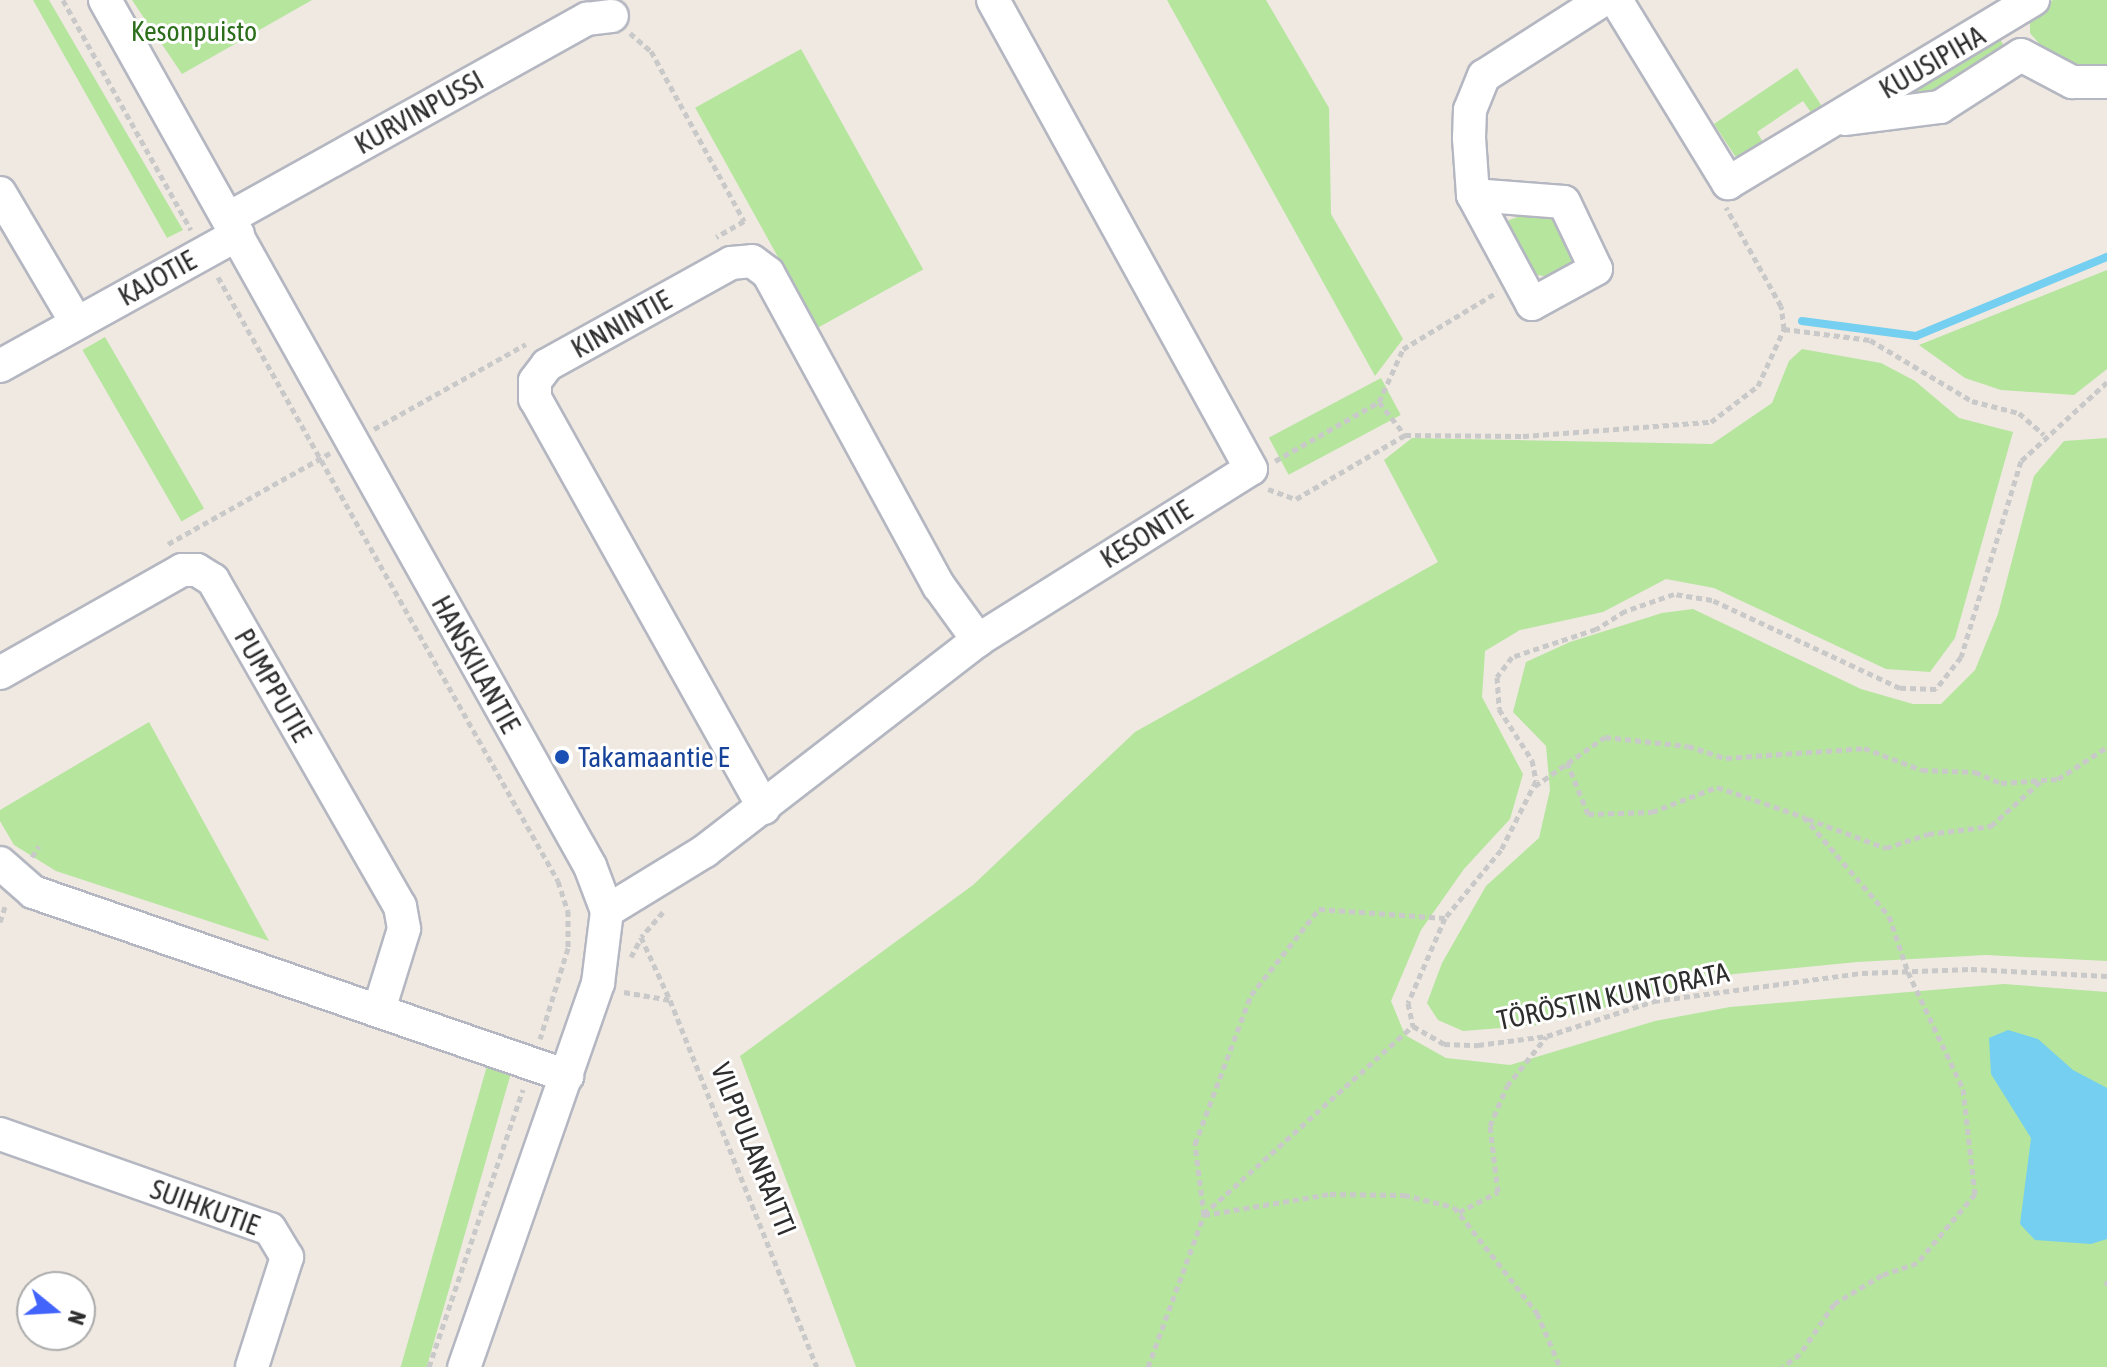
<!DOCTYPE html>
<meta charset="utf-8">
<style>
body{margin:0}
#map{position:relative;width:2107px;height:1367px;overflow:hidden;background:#efe9e1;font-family:"Asap Condensed",sans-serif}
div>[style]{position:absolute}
.green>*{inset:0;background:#b6e59e;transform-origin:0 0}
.water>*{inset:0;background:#75cff0}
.stream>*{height:8px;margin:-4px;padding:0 4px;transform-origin:4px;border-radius:4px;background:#75cff0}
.path>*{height:5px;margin-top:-2.5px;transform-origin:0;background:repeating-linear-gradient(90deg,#c9c9c9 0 6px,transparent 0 10px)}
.roads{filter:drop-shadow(2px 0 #b4b7c1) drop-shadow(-2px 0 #b4b7c1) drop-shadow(0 2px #b4b7c1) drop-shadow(0 -2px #b4b7c1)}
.minor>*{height:32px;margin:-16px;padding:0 16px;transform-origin:16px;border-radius:16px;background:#fff}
.dots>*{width:22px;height:22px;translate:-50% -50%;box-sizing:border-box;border:4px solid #fff;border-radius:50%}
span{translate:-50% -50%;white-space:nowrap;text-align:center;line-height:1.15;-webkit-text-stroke:6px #fff;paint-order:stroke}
.park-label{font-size:28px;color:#2c6e1b}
.street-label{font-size:28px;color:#2e2e2e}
.transit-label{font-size:28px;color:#164399}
.left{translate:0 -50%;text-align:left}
.north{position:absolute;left:16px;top:1271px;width:80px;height:80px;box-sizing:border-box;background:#fff;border:2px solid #ababab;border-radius:50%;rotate:108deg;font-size:22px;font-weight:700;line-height:32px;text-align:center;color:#2e2e2e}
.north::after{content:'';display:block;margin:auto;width:28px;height:36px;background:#4264fb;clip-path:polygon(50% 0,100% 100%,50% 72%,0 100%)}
</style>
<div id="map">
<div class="green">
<div style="clip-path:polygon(33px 0,49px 0,183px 230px,167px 238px)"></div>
<div style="clip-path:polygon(132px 0,312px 0,182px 74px)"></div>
<div style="clip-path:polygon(1167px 0,1266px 0,1329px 108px,1331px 214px,1403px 339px,1375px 376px)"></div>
<div style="clip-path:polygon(2053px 0,2107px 0,2107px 69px,2083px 73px,2049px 55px,2030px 33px,2030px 17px)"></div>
<div style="clip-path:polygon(1998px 35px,2007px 52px,1940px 95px,1913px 98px,1907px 91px)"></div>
<div style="left:801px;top:49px;width:252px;height:121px;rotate:61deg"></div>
<div style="clip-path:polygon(1797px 68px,1825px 111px,1815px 118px,1803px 101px,1757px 132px,1767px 149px,1745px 159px,1735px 156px,1714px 124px)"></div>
<div style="clip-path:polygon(1534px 211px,1558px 216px,1577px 260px,1572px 270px,1553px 278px,1533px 274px,1501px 223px)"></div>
<div style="clip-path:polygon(2107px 270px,2107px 369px,2074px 395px,2001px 390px,1965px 378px,1919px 345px)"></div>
<div style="left:105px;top:337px;width:198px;height:26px;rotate:60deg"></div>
<div style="clip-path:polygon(1802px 349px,1881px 363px,1915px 381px,1959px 418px,2013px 432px,1955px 638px,1930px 672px,1886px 669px,1714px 588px,1666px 579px,1603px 612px,1520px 630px,1485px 651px,1482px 697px,1523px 774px,1510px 819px,1464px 869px,1421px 930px,1391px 1001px,1405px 1035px,1446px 1058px,1510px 1065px,1655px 1021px,1730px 1007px,2004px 984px,2107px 992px,2107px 1367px,856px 1367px,740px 1056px,973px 885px,1135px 732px,1438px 562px,1384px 460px,1412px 438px,1712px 444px,1772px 403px,1789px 361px)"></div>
<div style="left:1381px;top:378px;width:42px;height:127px;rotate:62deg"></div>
<div style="clip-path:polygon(2107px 438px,2107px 961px,1986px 955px,1857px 962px,1734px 974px,1537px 1025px,1463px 1031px,1438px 1020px,1427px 1003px,1442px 963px,1486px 886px,1539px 838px,1550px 790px,1546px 746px,1513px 712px,1526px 662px,1570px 642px,1662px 613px,1693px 609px,1861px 689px,1913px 704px,1941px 704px,1975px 670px,1998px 614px,2034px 476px,2064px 441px)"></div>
<div style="clip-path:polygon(149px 722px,269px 941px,56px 871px,14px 845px,0 821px,0 810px)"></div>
<div style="left:487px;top:1066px;width:25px;height:317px;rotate:16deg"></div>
</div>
<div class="water">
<div style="clip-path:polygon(2008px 1030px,2038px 1039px,2073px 1070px,2107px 1088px,2107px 1239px,2091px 1244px,2035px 1240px,2020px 1224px,2031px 1138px,1991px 1074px,1989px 1038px)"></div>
</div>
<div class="stream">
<div style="left:1802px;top:321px;width:115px;rotate:7.5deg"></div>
<div style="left:1916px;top:336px;width:207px;rotate:-22.5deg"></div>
</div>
<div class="path">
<div style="left:63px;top:0;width:263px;rotate:60.9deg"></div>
<div style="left:630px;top:33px;width:28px;rotate:41deg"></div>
<div style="left:651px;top:51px;width:194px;rotate:61.3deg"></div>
<div style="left:744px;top:221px;width:32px;rotate:150deg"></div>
<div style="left:218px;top:277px;width:693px;rotate:60.62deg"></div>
<div style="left:558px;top:881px;width:32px;rotate:72deg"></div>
<div style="left:568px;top:911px;width:37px;rotate:90deg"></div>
<div style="left:568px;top:948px;width:95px;rotate:107.1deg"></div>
<div style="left:1784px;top:329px;width:87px;rotate:7.3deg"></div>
<div style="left:1870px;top:340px;width:119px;rotate:30.9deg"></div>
<div style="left:1972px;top:401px;width:49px;rotate:14.3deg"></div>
<div style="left:2019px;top:413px;width:33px;rotate:41deg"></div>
<div style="left:2107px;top:382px;width:117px;rotate:137.4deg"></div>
<div style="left:2021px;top:461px;width:205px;rotate:107deg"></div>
<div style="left:1961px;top:657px;width:41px;rotate:128deg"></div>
<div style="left:1936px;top:689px;width:36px;rotate:-178deg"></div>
<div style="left:1900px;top:688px;width:208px;rotate:-154.9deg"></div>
<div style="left:1712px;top:600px;width:38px;rotate:-171deg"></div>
<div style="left:1674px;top:594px;width:52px;rotate:160.9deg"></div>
<div style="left:1625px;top:611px;width:34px;rotate:148deg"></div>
<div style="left:1596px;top:629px;width:89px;rotate:161.6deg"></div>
<div style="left:1512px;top:657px;width:25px;rotate:127deg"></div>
<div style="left:1497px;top:677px;width:32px;rotate:86deg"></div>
<div style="left:1499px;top:709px;width:61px;rotate:57.1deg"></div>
<div style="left:1532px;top:760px;width:21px;rotate:79deg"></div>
<div style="left:1536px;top:781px;width:77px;rotate:116.9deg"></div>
<div style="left:1501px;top:850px;width:88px;rotate:129.5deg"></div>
<div style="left:1445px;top:918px;width:93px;rotate:113.5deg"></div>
<div style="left:1408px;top:1003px;width:24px;rotate:78deg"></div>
<div style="left:1413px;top:1026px;width:36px;rotate:30deg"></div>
<div style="left:1444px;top:1044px;width:34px;rotate:2deg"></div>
<div style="left:1478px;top:1045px;width:70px;rotate:-7.4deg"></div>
<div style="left:1547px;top:1036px;width:113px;rotate:-18.1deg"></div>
<div style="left:1654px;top:1001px;width:210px;rotate:-7.7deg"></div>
<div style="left:1862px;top:973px;width:109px;rotate:-2.1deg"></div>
<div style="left:1971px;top:969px;width:136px;rotate:2.9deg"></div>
<div style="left:1379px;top:402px;width:58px;rotate:-65.6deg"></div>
<div style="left:1403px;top:349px;width:110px;rotate:-31.2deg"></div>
<div style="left:374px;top:429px;width:174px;rotate:-29.2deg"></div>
<div style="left:1275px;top:461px;width:120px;rotate:-29.6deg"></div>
<div style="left:1379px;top:402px;width:42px;rotate:51.8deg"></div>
<div style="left:1268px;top:489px;width:30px;rotate:20deg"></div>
<div style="left:1296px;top:499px;width:126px;rotate:-30.4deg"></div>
<div style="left:1405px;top:435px;width:118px;rotate:0.5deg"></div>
<div style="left:1523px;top:436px;width:189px;rotate:-4.3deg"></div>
<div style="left:1711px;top:422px;width:59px;rotate:-37.5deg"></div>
<div style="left:1758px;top:386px;width:63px;rotate:-65.5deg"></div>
<div style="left:1784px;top:329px;width:23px;rotate:-97deg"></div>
<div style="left:1781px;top:306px;width:113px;rotate:-119.1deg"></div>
<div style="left:168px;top:544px;width:186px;rotate:-29.3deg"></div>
<div style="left:1567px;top:762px;width:56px;rotate:68deg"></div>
<div style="left:1588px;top:814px;width:64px;rotate:-1.8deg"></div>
<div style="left:1652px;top:812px;width:70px;rotate:-21deg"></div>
<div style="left:1717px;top:787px;width:92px;rotate:19deg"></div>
<div style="left:1804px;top:817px;width:130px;rotate:49.4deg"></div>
<div style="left:1889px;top:916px;width:59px;rotate:71.3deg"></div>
<div style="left:1908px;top:972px;width:129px;rotate:64.8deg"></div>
<div style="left:1963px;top:1089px;width:106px;rotate:83.5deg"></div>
<div style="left:1975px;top:1194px;width:90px;rotate:130deg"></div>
<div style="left:1917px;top:1263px;width:37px;rotate:161deg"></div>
<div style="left:1882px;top:1275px;width:56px;rotate:148.9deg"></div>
<div style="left:1834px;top:1304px;width:60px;rotate:124.2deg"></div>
<div style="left:1800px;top:1354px;width:22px;rotate:144deg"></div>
<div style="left:1535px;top:786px;width:85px;rotate:-35deg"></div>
<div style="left:1605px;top:737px;width:83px;rotate:6.2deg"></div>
<div style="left:1688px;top:746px;width:40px;rotate:18deg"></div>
<div style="left:1726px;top:758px;width:138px;rotate:-4.1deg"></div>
<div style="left:1864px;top:748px;width:62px;rotate:20.8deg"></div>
<div style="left:1922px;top:770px;width:53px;rotate:2.2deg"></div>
<div style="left:1975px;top:772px;width:28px;rotate:23deg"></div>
<div style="left:2001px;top:783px;width:57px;rotate:-4deg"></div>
<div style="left:2058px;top:779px;width:59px;rotate:-33.1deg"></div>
<div style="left:1808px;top:819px;width:83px;rotate:20.4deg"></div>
<div style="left:1886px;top:848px;width:44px;rotate:-18.4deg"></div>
<div style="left:1928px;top:834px;width:64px;rotate:-7.2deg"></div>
<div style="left:1991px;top:826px;width:67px;rotate:-42deg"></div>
<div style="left:32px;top:857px;width:13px;rotate:-58deg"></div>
<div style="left:663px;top:912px;width:33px;rotate:131deg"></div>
<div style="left:641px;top:937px;width:69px;rotate:65.3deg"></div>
<div style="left:0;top:922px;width:19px;rotate:-72deg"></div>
<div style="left:631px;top:957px;width:21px;rotate:-62deg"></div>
<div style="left:624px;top:992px;width:47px;rotate:9.9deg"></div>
<div style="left:670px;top:1000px;width:395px;rotate:68.2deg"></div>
<div style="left:1459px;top:1212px;width:44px;rotate:-27.1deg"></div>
<div style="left:1498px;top:1192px;width:66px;rotate:-96.9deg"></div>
<div style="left:1490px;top:1126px;width:43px;rotate:-67deg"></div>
<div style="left:1507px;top:1086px;width:63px;rotate:-51.5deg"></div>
<div style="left:1204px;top:1214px;width:281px;rotate:-42deg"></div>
<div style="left:1204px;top:1215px;width:128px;rotate:-9.5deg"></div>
<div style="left:1330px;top:1194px;width:74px;rotate:0.8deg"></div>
<div style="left:1404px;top:1195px;width:51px;rotate:13.5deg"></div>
<div style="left:1454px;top:1207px;width:135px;rotate:51.9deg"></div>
<div style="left:1537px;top:1313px;width:59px;rotate:66.9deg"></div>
<div style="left:2107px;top:1280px;width:9px;rotate:90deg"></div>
<div style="left:429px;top:1367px;width:293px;rotate:-71.3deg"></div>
<div style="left:1148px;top:1367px;width:162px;rotate:-69.8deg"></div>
<div style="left:1204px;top:1215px;width:72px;rotate:-97.2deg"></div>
<div style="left:1195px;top:1144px;width:159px;rotate:-69.4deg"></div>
<div style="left:1251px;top:995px;width:110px;rotate:-51.7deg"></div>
<div style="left:1319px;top:909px;width:126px;rotate:4.1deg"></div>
</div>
<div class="roads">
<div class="minor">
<div style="left:105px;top:0;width:993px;rotate:60.75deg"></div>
<div style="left:590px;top:866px;width:48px;rotate:69.3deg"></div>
<div style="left:607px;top:911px;width:73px;rotate:97.1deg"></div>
<div style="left:598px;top:983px;width:407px;rotate:109.2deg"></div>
<div style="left:1616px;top:0;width:215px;rotate:58.5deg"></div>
<div style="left:1728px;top:183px;width:356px;rotate:-31deg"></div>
<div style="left:1846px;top:119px;width:95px;rotate:-7.3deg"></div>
<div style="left:1940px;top:107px;width:96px;rotate:-32.7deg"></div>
<div style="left:2021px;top:55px;width:58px;rotate:27.9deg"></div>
<div style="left:2072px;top:82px;width:35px"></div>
<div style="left:0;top:193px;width:150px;rotate:59.5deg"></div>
<div style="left:1473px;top:195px;width:91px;rotate:4.4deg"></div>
<div style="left:1564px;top:202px;width:74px;rotate:64.5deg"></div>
<div style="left:1596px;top:269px;width:73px;rotate:151.3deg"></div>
<div style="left:1532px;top:304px;width:124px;rotate:-118.4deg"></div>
<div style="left:1473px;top:195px;width:57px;rotate:-94deg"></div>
<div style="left:1469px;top:138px;width:28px;rotate:-88deg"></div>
<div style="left:1470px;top:110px;width:37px;rotate:-68deg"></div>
<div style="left:1484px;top:76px;width:141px;rotate:-32.6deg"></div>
<div style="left:229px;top:218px;width:410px;rotate:-29.1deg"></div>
<div style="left:587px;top:19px;width:25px;rotate:-7deg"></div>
<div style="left:0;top:366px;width:272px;rotate:-29deg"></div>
<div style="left:0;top:673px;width:209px;rotate:-29.5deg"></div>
<div style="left:182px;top:570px;width:15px"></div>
<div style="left:197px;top:570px;width:19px;rotate:32deg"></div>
<div style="left:213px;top:580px;width:376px;rotate:60.2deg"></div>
<div style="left:400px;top:906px;width:23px;rotate:80deg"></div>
<div style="left:404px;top:929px;width:85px;rotate:107.2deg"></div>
<div style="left:764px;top:808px;width:469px;rotate:-119.2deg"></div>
<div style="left:535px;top:399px;width:18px;rotate:-90deg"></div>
<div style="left:535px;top:381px;width:20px;rotate:-53deg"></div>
<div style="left:547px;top:365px;width:210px;rotate:-29deg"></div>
<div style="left:731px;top:263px;width:21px;rotate:-5deg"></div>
<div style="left:752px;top:261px;width:20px;rotate:37deg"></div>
<div style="left:768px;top:273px;width:357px;rotate:61.4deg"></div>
<div style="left:939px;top:586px;width:67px;rotate:54.2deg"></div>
<div style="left:0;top:863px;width:44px;rotate:41.3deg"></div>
<div style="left:33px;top:892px;width:565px;rotate:19.01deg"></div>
<div style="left:607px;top:911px;width:115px;rotate:-31.5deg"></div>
<div style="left:705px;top:851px;width:345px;rotate:-37.7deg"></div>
<div style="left:978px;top:640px;width:322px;rotate:-32.1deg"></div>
<div style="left:1251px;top:469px;width:535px;rotate:-118.82deg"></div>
<div style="left:0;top:1134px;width:286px;rotate:19.4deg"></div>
<div style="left:270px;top:1229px;width:33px;rotate:59deg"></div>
<div style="left:287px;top:1257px;width:115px;rotate:107.7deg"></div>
</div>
</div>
<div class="dots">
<div style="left:562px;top:757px;background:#1a4fb4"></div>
</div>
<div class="park-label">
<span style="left:194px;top:31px">Kesonpuisto</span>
</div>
<div class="street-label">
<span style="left:1932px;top:62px;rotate:-30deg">KUUSIPIHA</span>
<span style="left:419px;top:112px;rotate:-29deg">KURVINPUSSI</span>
<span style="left:157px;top:278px;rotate:-29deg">KAJOTIE</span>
<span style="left:621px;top:324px;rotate:-29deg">KINNINTIE</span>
<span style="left:1146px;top:534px;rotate:-32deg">KESONTIE</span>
<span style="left:476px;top:664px;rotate:61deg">HANSKILANTIE</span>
<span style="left:273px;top:685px;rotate:60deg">PUMPPUTIE</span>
<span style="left:1613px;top:996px;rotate:-12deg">TÖRÖSTIN KUNTORATA</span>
<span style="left:754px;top:1149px;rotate:68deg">VILPPULANRAITTI</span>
<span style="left:205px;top:1207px;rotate:20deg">SUIHKUTIE</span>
</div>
<div class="transit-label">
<span class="left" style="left:578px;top:757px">Takamaantie E</span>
</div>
<div class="north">N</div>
</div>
